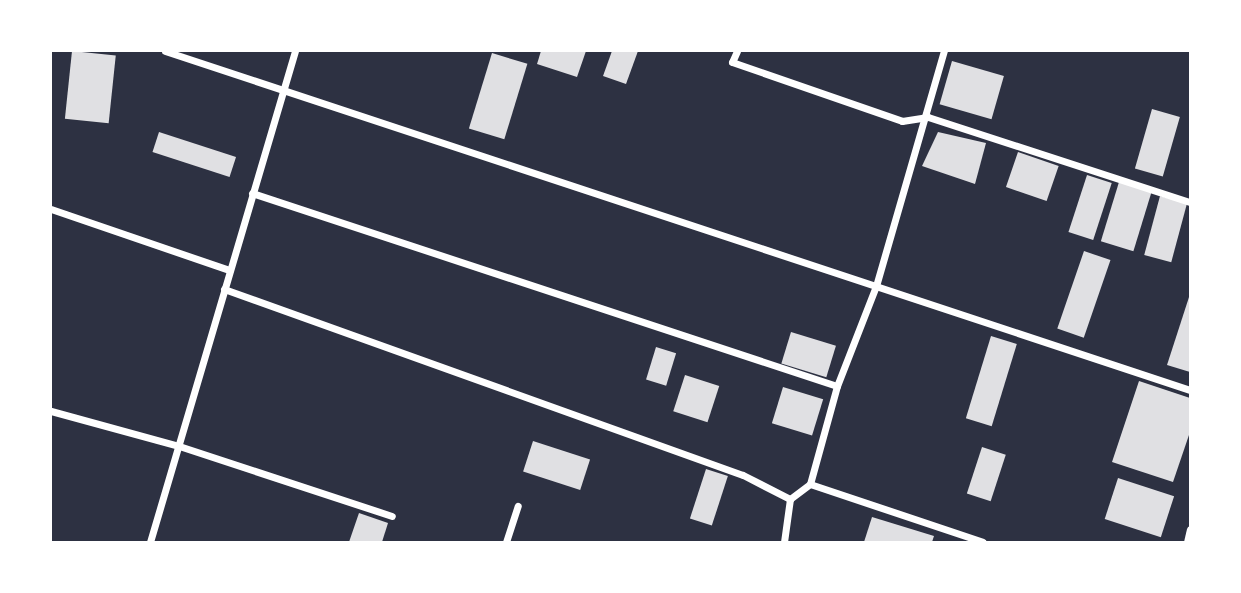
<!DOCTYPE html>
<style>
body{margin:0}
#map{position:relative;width:1241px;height:593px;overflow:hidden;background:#2d3142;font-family:Mulish,sans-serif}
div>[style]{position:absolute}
.building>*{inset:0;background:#e0e0e3;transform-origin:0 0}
.minor>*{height:7px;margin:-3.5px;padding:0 3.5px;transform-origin:3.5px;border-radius:3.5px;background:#fff}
span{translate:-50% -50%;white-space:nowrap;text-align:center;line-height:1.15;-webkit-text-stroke:6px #fff;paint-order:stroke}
.frame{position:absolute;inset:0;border:52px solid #fff;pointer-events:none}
</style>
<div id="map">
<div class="building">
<div style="left:72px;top:51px;width:44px;height:68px;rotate:6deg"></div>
<div style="clip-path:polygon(541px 51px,586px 51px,577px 77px,537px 64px)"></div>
<div style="clip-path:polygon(612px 51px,638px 51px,626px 84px,603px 76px)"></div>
<div style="left:492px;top:53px;width:37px;height:79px;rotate:17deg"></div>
<div style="left:952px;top:61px;width:54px;height:45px;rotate:16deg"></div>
<div style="left:1152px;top:109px;width:29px;height:62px;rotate:16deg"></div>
<div style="left:159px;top:132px;width:81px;height:21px;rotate:18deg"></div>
<div style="clip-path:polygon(938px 132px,986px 143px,975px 184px,922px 166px)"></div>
<div style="left:1018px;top:152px;width:43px;height:37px;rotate:19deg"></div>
<div style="left:1087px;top:175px;width:26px;height:60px;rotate:18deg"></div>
<div style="left:1119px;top:182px;width:34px;height:62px;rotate:17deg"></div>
<div style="left:1160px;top:196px;width:28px;height:61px;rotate:15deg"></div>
<div style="left:1084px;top:251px;width:28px;height:82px;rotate:19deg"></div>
<div style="clip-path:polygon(1190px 294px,1190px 372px,1167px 365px)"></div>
<div style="left:791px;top:332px;width:47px;height:33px;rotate:17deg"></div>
<div style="left:991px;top:336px;width:27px;height:86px;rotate:17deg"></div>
<div style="left:656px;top:347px;width:21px;height:34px;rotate:17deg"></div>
<div style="left:685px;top:375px;width:36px;height:38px;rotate:18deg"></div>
<div style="clip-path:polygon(1139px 381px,1190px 398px,1190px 432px,1173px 482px,1112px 462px)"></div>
<div style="left:783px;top:387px;width:42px;height:38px;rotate:17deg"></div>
<div style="left:533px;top:441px;width:60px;height:32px;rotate:18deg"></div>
<div style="left:982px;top:447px;width:25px;height:49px;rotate:18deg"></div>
<div style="left:706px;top:469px;width:23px;height:52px;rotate:18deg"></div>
<div style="left:1118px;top:478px;width:59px;height:43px;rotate:18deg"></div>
<div style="clip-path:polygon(359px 513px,388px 523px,382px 542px,349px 542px)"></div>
<div style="clip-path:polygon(872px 517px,934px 536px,932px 542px,864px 542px)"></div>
</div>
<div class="minor">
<div style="left:165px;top:51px;width:1080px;rotate:18.3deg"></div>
<div style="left:737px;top:51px;width:12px;rotate:114deg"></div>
<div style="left:732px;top:62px;width:180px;rotate:19.1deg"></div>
<div style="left:902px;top:121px;width:26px;rotate:-9deg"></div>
<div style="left:928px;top:117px;width:275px;rotate:18deg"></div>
<div style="left:252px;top:193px;width:616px;rotate:18.26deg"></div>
<div style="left:51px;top:209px;width:188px;rotate:18.9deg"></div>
<div style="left:224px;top:289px;width:551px;rotate:19.72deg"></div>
<div style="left:743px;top:475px;width:53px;rotate:27.1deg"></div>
<div style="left:51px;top:411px;width:133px;rotate:15.3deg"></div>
<div style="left:179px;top:446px;width:224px;rotate:18.2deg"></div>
<div style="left:810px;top:484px;width:182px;rotate:18.5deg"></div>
<div style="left:150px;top:542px;width:512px;rotate:-73.55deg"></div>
<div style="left:506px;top:542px;width:38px;rotate:-72deg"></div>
<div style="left:784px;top:542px;width:43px;rotate:-82.1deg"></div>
<div style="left:790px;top:499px;width:25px;rotate:-37deg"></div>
<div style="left:810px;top:484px;width:102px;rotate:-74.6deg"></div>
<div style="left:837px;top:386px;width:107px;rotate:-68.7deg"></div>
<div style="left:876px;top:286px;width:245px;rotate:-73.9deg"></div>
<div style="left:1187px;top:542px;width:13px;rotate:-77deg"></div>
</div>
<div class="frame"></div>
</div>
